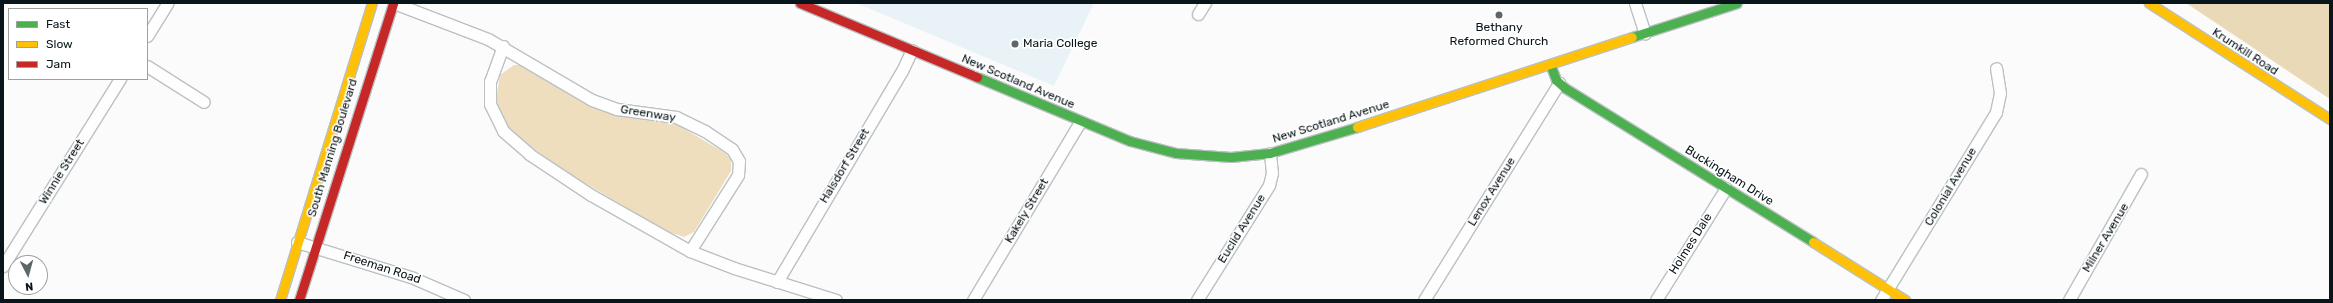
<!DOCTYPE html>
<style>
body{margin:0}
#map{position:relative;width:2333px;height:303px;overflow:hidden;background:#fbfbfb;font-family:Rubik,sans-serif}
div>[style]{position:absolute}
.built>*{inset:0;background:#e9f3f7}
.green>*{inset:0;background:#eedebe}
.forest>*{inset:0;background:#e9d9b6}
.roads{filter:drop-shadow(1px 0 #bbc1c3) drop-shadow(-1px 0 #bbc1c3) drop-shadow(0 1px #bbc1c3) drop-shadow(0 -1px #bbc1c3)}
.street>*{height:11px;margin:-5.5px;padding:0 5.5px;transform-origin:5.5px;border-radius:5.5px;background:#fefefe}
.fast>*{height:9px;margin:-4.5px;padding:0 4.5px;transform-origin:4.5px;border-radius:4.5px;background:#4caf50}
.slow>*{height:9px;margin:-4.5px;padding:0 4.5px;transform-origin:4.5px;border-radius:4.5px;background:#ffc107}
.jam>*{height:9px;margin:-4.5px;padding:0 4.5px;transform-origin:4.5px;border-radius:4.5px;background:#c62828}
.dots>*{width:11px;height:11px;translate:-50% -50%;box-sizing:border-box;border:2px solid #fff;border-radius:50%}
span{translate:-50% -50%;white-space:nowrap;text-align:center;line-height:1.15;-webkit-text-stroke:3.5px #fff;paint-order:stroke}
.poi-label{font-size:12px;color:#08151a}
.left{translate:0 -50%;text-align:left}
.street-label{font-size:12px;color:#08151a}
.frame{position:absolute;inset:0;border:4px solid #08151a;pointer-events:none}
.legend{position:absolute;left:8px;top:8px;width:140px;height:72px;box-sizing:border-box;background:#fff;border:1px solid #9ca1a3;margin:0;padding:5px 7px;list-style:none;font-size:12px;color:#08151a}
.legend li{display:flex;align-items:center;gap:8px;height:20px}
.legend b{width:20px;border:1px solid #9ca1a3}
.north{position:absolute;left:8px;top:255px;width:40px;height:40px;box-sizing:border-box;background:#fff;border:1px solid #9ca1a3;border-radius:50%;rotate:174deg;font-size:11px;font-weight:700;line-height:16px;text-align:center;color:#08151a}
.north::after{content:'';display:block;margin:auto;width:14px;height:18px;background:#5d6669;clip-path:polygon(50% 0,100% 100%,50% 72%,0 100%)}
</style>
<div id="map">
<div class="built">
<div style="clip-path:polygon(856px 3px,1094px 3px,1054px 86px)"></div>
</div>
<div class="green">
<div style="clip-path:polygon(514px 65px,524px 65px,594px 108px,612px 114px,676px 124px,725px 153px,731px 159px,731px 171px,694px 232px,684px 237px,666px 231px,568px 173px,517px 137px,504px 123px,496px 99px,500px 75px)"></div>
</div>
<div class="forest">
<div style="clip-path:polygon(2186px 3px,2330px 3px,2330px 99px)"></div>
</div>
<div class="roads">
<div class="street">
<div style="left:394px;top:3px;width:101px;rotate:21deg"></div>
<div style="left:488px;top:39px;width:121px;rotate:30.4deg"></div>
<div style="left:592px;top:100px;width:27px;rotate:20deg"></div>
<div style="left:617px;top:109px;width:60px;rotate:7.7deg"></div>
<div style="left:676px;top:117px;width:32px;rotate:26deg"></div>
<div style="left:705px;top:131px;width:32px;rotate:34deg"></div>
<div style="left:732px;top:149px;width:14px;rotate:60deg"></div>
<div style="left:739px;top:161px;width:14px;rotate:94deg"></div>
<div style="left:738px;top:175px;width:90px;rotate:122.3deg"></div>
<div style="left:1635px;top:3px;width:32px;rotate:72deg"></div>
<div style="left:1198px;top:14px;width:13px;rotate:-58deg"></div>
<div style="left:147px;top:36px;width:39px;rotate:-58deg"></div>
<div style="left:503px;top:46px;width:37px;rotate:110deg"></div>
<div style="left:490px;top:81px;width:23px;rotate:90deg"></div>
<div style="left:490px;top:104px;width:30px;rotate:64deg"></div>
<div style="left:503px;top:131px;width:35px;rotate:41deg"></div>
<div style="left:529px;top:154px;width:74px;rotate:33.5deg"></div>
<div style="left:591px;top:195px;width:114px;rotate:29.5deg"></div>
<div style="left:690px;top:251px;width:47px;rotate:21.1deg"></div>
<div style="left:734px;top:268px;width:107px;rotate:17.4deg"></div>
<div style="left:147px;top:66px;width:67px;rotate:32.3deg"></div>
<div style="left:297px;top:242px;width:119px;rotate:17.1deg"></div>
<div style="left:411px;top:277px;width:58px;rotate:23.5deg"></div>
<div style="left:3px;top:266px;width:221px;rotate:-58deg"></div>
<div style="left:777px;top:282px;width:245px;rotate:-59.4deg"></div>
<div style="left:902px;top:71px;width:23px;rotate:-65deg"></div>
<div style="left:973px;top:300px;width:208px;rotate:-59deg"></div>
<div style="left:1197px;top:300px;width:136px;rotate:-57.9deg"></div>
<div style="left:1269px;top:185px;width:12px;rotate:-76deg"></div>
<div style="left:1272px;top:173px;width:20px;rotate:-96deg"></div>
<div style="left:1424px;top:300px;width:256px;rotate:-58.1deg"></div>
<div style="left:1656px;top:300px;width:132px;rotate:-58deg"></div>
<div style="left:1881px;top:300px;width:220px;rotate:-58.5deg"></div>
<div style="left:1996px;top:112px;width:19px;rotate:-78deg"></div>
<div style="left:2000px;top:93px;width:25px;rotate:-99deg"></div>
<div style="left:2069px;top:300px;width:145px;rotate:-60.3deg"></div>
</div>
<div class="fast">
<div style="left:1632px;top:37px;width:110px;rotate:-17.9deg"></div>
<div style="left:1550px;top:64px;width:17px;rotate:69deg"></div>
<div style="left:1556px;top:80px;width:12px;rotate:42deg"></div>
<div style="left:1565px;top:88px;width:292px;rotate:31.8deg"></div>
<div style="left:977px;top:77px;width:166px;rotate:22.7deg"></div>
<div style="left:1130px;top:141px;width:48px;rotate:14.6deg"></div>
<div style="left:1176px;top:153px;width:55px;rotate:4.2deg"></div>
<div style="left:1231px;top:157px;width:39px;rotate:-6deg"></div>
<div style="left:1270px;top:153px;width:91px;rotate:-16.6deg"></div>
</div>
<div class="slow">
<div style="left:2149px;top:3px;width:215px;rotate:32.7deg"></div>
<div style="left:1357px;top:127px;width:289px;rotate:-18.1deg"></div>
<div style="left:1813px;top:242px;width:109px;rotate:32.2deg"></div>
<div style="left:280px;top:300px;width:311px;rotate:-72.8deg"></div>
</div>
<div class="jam">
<div style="left:800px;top:3px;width:192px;rotate:22.7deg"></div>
<div style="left:299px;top:300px;width:312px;rotate:-72.4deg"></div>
</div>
</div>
<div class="dots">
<div style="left:1499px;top:15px;background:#5d6669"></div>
<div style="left:1015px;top:44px;background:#5d6669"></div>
</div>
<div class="poi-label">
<span style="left:1499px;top:35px">Bethany<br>Reformed Church</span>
<span class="left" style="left:1023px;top:44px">Maria College</span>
</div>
<div class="street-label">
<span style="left:2245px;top:52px;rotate:33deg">Krumkill Road</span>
<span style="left:1018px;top:82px;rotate:23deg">New Scotland Avenue</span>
<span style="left:648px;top:114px;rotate:9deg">Greenway</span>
<span style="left:1331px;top:122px;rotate:-17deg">New Scotland Avenue</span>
<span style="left:333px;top:148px;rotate:-73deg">South Manning Boulevard</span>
<span style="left:845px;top:166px;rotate:-59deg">Halsdorf Street</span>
<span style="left:62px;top:172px;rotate:-58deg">Winnie Street</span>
<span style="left:1729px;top:176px;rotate:32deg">Buckingham Drive</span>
<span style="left:1951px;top:187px;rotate:-59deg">Colonial Avenue</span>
<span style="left:1492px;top:192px;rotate:-58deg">Lenox Avenue</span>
<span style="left:1027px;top:211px;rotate:-59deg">Kakely Street</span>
<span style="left:1242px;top:229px;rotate:-58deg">Euclid Avenue</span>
<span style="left:2106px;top:238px;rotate:-59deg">Milner Avenue</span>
<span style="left:1691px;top:244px;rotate:-58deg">Holmes Dale</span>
<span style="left:382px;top:268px;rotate:18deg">Freeman Road</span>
</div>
<div class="frame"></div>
<ul class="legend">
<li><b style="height:5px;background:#4caf50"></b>Fast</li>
<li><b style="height:5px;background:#ffc107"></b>Slow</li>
<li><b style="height:5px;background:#c62828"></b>Jam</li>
</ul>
<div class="north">N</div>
</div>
